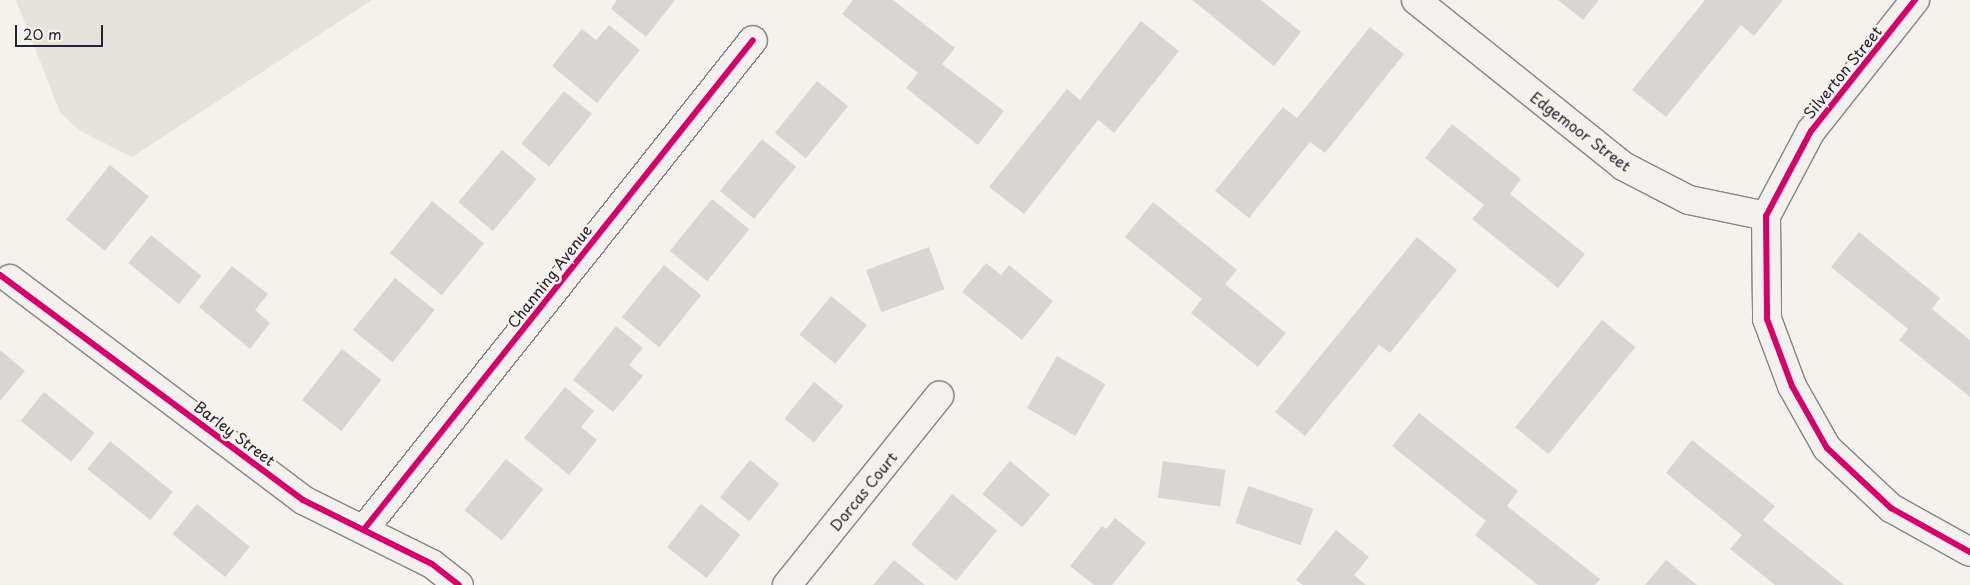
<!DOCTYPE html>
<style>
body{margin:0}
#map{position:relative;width:1970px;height:585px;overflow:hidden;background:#f4f2ec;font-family:"Playpen Sans",sans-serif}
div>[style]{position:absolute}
.green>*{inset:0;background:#e5e2dc}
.building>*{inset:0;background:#d7d6d3;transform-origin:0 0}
.roads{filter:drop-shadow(1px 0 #858486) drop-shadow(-1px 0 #858486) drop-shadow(0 1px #858486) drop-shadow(0 -1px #858486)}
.street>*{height:28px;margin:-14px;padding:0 14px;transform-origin:14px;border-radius:14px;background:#f2f1ed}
.cycleway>*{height:6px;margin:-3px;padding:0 3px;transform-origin:3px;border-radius:3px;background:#d6006c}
span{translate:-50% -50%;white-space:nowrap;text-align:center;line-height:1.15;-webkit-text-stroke:5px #f7f3e8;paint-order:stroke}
.street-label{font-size:15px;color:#22223b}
.scale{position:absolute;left:15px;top:25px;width:88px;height:22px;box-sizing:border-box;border:2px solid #22223b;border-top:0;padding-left:6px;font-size:15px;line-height:18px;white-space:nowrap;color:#22223b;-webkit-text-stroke:4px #f7f3e8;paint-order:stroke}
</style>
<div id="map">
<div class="green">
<div style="clip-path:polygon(16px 0,372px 0,132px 157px,79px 130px,60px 112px)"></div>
</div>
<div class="building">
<div style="clip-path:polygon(617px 0,675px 0,646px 37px,611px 9px)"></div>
<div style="clip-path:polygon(853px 0,893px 0,955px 48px,942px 64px,1004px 111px,978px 145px,906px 88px,918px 73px,842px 14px)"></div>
<div style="clip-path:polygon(1192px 0,1261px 0,1301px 32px,1274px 66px)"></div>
<div style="clip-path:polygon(1558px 0,1599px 0,1583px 20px)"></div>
<div style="clip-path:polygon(1705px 0,1783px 0,1754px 36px,1741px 25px,1666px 117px,1632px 90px)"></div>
<div style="clip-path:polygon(1141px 21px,1179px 51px,1114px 133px,1098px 120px,1024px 214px,989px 187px,1067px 89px,1080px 100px)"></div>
<div style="clip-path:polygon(609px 25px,640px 50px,597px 103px,552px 66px,582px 29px,596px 40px)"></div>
<div style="clip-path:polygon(1370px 27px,1404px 54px,1325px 153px,1310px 142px,1249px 218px,1215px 191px,1283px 107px,1297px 118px)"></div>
<div style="left:817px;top:81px;width:40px;height:67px;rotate:39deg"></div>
<div style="left:564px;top:91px;width:36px;height:68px;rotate:39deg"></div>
<div style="clip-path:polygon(1452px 124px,1521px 179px,1510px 194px,1585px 254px,1558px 288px,1472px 219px,1484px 205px,1425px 158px)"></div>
<div style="left:762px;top:139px;width:44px;height:67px;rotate:39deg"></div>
<div style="left:502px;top:150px;width:45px;height:68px;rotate:40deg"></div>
<div style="left:110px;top:165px;width:50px;height:70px;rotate:39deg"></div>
<div style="left:712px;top:199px;width:48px;height:67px;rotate:39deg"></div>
<div style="left:432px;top:201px;width:67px;height:67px;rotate:39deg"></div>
<div style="clip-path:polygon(1153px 202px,1237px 270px,1225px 284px,1286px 333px,1258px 367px,1191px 313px,1202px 299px,1125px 237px)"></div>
<div style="clip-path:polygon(1859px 232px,1940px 298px,1932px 309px,1970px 340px,1970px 397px,1899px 340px,1908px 329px,1831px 267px)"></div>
<div style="left:151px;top:235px;width:65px;height:36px;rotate:39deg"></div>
<div style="clip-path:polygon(1417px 237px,1457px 270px,1390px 353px,1379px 345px,1305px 436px,1275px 412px)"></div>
<div style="left:929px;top:247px;width:45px;height:67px;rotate:70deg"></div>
<div style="clip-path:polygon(986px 263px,1001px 275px,1009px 265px,1053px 301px,1022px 340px,962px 292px)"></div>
<div style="left:664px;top:265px;width:48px;height:67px;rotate:39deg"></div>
<div style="clip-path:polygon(232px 266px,268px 294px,255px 310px,270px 323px,250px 349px,199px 307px)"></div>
<div style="left:395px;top:278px;width:51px;height:67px;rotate:39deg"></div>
<div style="left:831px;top:296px;width:46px;height:50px;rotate:39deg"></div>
<div style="left:1602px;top:320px;width:43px;height:138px;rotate:39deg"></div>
<div style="clip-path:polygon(616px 326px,643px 348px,629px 365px,643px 376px,613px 412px,573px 380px)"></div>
<div style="left:342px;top:349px;width:50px;height:65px;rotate:38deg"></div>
<div style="clip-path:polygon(0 350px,25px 371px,0 401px)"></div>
<div style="left:1057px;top:356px;width:56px;height:60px;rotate:30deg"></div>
<div style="left:814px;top:382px;width:38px;height:47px;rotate:39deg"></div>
<div style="clip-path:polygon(565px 387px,594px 411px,581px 427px,597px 440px,569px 475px,524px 438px)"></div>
<div style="left:44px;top:392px;width:65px;height:37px;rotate:39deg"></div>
<div style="clip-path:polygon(1419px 413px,1518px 491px,1507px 506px,1600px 579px,1595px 585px,1538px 585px,1475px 535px,1486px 521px,1392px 446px)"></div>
<div style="clip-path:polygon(1692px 440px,1775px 506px,1763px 520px,1844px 585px,1775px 585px,1730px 549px,1742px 535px,1666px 473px)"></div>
<div style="left:110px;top:441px;width:81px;height:36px;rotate:39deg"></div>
<div style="left:506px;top:459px;width:48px;height:66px;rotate:39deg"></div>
<div style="left:750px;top:460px;width:38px;height:48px;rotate:39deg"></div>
<div style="left:1010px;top:461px;width:52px;height:43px;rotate:40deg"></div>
<div style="left:1163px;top:461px;width:63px;height:37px;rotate:8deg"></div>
<div style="left:1248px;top:486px;width:69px;height:39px;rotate:19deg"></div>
<div style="left:952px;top:494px;width:58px;height:65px;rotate:39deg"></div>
<div style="left:197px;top:504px;width:68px;height:39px;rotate:39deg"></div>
<div style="left:701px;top:504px;width:50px;height:55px;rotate:38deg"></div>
<div style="clip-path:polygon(1115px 518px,1146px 543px,1112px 585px,1094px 585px,1070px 566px,1102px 526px,1106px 529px)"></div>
<div style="clip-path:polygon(1336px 530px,1369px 557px,1354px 575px,1366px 585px,1303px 585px,1296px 580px)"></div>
<div style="clip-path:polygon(894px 560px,925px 585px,873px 585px)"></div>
<div style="clip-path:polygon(1666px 560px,1697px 585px,1645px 585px)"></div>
</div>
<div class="roads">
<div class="street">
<div style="left:1416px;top:0;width:265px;rotate:38.7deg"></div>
<div style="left:1623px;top:166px;width:74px;rotate:27.3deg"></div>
<div style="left:1689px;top:200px;width:79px;rotate:11.7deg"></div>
<div style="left:1915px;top:0;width:167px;rotate:128.4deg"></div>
<div style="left:1811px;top:131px;width:96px;rotate:117.9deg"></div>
<div style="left:1766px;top:216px;width:103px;rotate:89.4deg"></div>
<div style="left:1767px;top:319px;width:72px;rotate:69.5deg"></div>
<div style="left:1792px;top:386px;width:71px;rotate:60.6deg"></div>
<div style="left:1827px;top:448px;width:88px;rotate:43.2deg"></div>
<div style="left:1891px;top:508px;width:90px;rotate:29.1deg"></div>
<div style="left:10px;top:279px;width:367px;rotate:37deg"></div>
<div style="left:303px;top:500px;width:144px;rotate:26.4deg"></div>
<div style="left:432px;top:564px;width:34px;rotate:38deg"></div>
<div style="left:365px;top:528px;width:623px;rotate:-51.51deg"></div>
<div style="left:787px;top:585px;width:243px;rotate:-51.2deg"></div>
</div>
</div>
<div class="cycleway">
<div style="left:1915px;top:0;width:167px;rotate:128.4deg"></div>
<div style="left:1811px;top:131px;width:96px;rotate:117.9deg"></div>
<div style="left:1766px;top:216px;width:103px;rotate:89.4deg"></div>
<div style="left:1767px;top:319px;width:72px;rotate:69.5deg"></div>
<div style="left:1792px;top:386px;width:71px;rotate:60.6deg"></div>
<div style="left:1827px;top:448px;width:88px;rotate:43.2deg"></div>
<div style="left:1891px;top:508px;width:90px;rotate:29.1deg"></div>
<div style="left:0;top:275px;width:377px;rotate:36.6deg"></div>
<div style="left:303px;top:500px;width:144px;rotate:26.4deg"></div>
<div style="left:432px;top:564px;width:34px;rotate:38deg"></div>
<div style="left:365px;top:528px;width:623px;rotate:-51.51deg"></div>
</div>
<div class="street-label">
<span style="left:1842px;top:72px;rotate:-51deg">Silverton Street</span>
<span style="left:1581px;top:131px;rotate:37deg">Edgemoor Street</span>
<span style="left:549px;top:276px;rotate:-52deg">Channing Avenue</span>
<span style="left:235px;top:433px;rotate:37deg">Barley Street</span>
<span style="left:863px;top:491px;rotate:-51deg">Dorcas Court</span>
</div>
<div class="scale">20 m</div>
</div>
